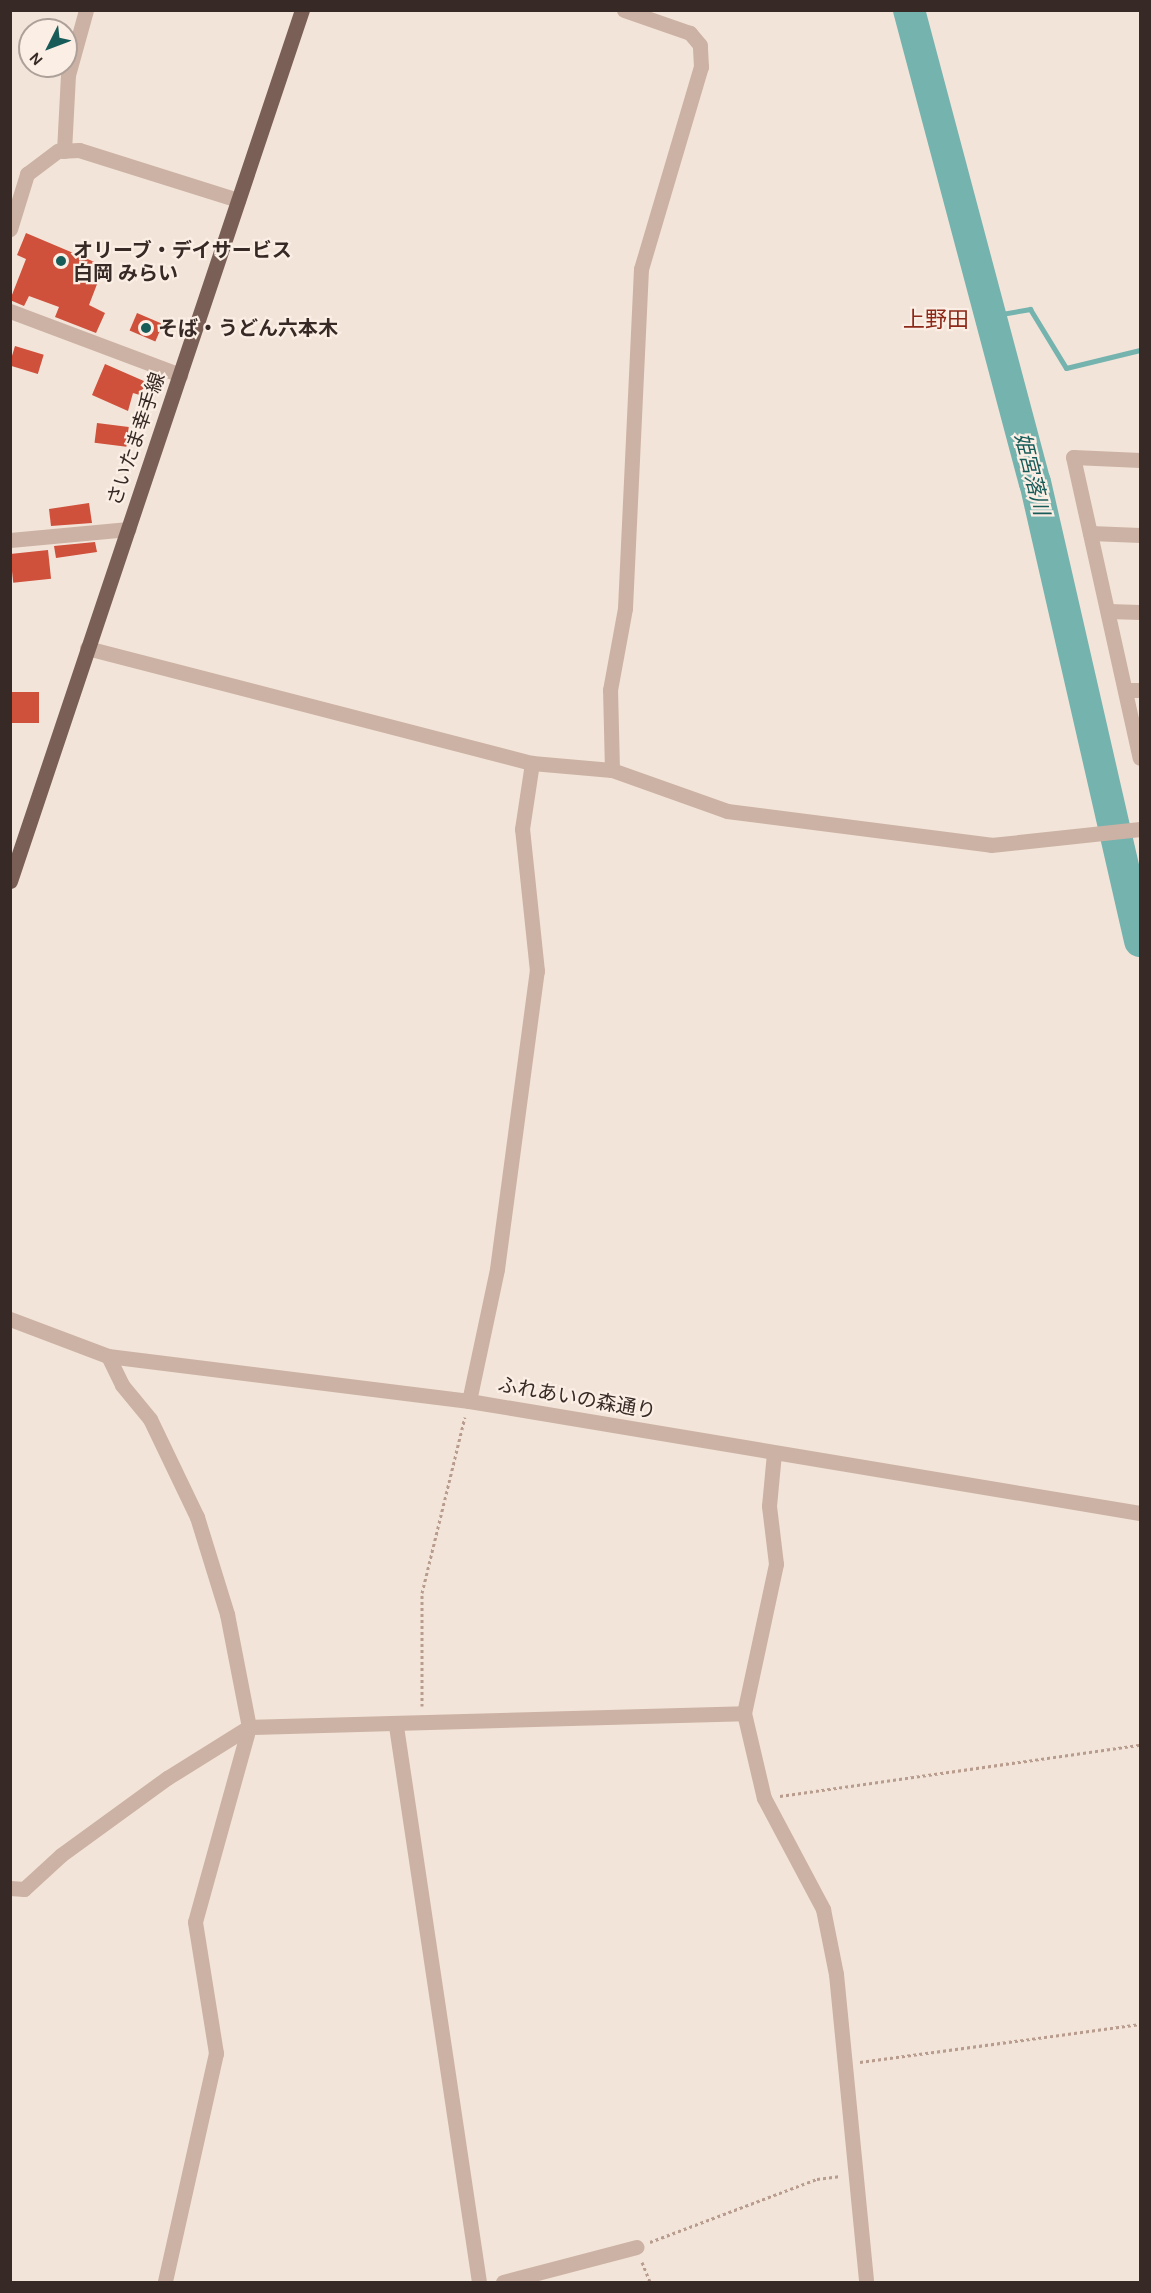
<!DOCTYPE html>
<meta charset="utf-8">
<style>
body{margin:0}
#map{position:relative;width:1151px;height:2293px;overflow:hidden;background:#f3e4d9;font-family:Karla,"Noto Sans JP",sans-serif}
div>[style]{position:absolute}
.stream>*{height:5px;margin:-2.5px;padding:0 2.5px;transform-origin:2.5px;border-radius:2.5px;background:#75b3af}
.river>*{height:32px;margin:-16px;padding:0 16px;transform-origin:16px;border-radius:16px;background:#75b3af}
.building>*{inset:0;background:#cf503b;transform-origin:0 0}
.path>*{height:3px;margin-top:-1.5px;transform-origin:0;background:repeating-linear-gradient(90deg,#b89c8e 0 3px,transparent 0 6px)}
.minor>*{height:15px;margin:-7.5px;padding:0 7.5px;transform-origin:7.5px;border-radius:7.5px;background:#ccb2a4}
.major>*{height:15px;margin:-7.5px;padding:0 7.5px;transform-origin:7.5px;border-radius:7.5px;background:#7a5f56}
.dots>*{width:16px;height:16px;translate:-50% -50%;box-sizing:border-box;border:3px solid #fbefe5;border-radius:50%}
span{translate:-50% -50%;white-space:nowrap;text-align:center;line-height:1.15;-webkit-text-stroke:4.5px #fbefe5;paint-order:stroke}
.poi-label{font-size:20px;color:#372a26;font-weight:700}
.left{translate:0 -50%;text-align:left}
.street-label{font-size:20px;color:#372a26}
.water-label{font-size:21px;color:#185c5a;font-style:italic}
.quarter-label{font-size:22px;color:#8c2919}
.frame{position:absolute;inset:0;border:12px solid #372a26;pointer-events:none}
.north{position:absolute;left:18px;top:18px;width:60px;height:60px;box-sizing:border-box;background:#fbefe5;border:2px solid #ada099;border-radius:50%;rotate:228deg;font-size:16px;font-weight:700;line-height:24px;text-align:center;color:#372a26}
.north::after{content:'';display:block;margin:auto;width:21px;height:27px;background:#185c5a;clip-path:polygon(50% 0,100% 100%,50% 72%,0 100%)}
</style>
<div id="map">
<div class="stream">
<div style="left:990px;top:316px;width:41px;rotate:-9.9deg"></div>
<div style="left:1030px;top:309px;width:69px;rotate:58.6deg"></div>
<div style="left:1066px;top:368px;width:76px;rotate:-13.7deg"></div>
</div>
<div class="river">
<div style="left:909px;top:10px;width:489px;rotate:75.1deg"></div>
<div style="left:1035px;top:482px;width:471px;rotate:77.1deg"></div>
</div>
<div class="building">
<div style="clip-path:polygon(26px 233px,104px 266px,89px 305px,105px 313px,96px 333px,55px 317px,59px 307px,29px 296px,24px 306px,10px 300px,26px 259px,17px 255px)"></div>
<div style="left:137px;top:313px;width:28px;height:19px;rotate:23deg"></div>
<div style="left:15px;top:346px;width:30px;height:20px;rotate:17deg"></div>
<div style="clip-path:polygon(105px 364px,153px 385px,150px 398px,133px 393px,128px 411px,92px 395px)"></div>
<div style="left:97px;top:423px;width:32px;height:20px;rotate:7deg"></div>
<div style="clip-path:polygon(89px 503px,92px 523px,51px 526px,49px 509px)"></div>
<div style="clip-path:polygon(95px 542px,97px 552px,56px 558px,54px 546px)"></div>
<div style="left:48px;top:550px;width:29px;height:38px;rotate:84deg"></div>
<div style="left:10px;top:692px;width:29px;height:31px"></div>
</div>
<div class="path">
<div style="left:422px;top:1706px;width:113px;rotate:-90deg"></div>
<div style="left:422px;top:1593px;width:181px;rotate:-76.3deg"></div>
<div style="left:780px;top:1796px;width:364px;rotate:-8.1deg"></div>
<div style="left:860px;top:2062px;width:283px;rotate:-7.7deg"></div>
<div style="left:650px;top:2242px;width:178px;rotate:-20.7deg"></div>
<div style="left:817px;top:2179px;width:24px;rotate:-7deg"></div>
<div style="left:642px;top:2262px;width:22px;rotate:68deg"></div>
</div>
<div class="minor">
<div style="left:64px;top:151px;width:76px;rotate:-87deg"></div>
<div style="left:68px;top:75px;width:67px;rotate:-74.5deg"></div>
<div style="left:10px;top:229px;width:58px;rotate:-72.8deg"></div>
<div style="left:27px;top:174px;width:39px;rotate:-37deg"></div>
<div style="left:58px;top:151px;width:21px;rotate:-3deg"></div>
<div style="left:79px;top:150px;width:167px;rotate:17.5deg"></div>
<div style="left:10px;top:311px;width:182px;rotate:20.6deg"></div>
<div style="left:1140px;top:460px;width:67px;rotate:-177.4deg"></div>
<div style="left:1073px;top:457px;width:308px;rotate:77.5deg"></div>
<div style="left:1090px;top:533px;width:50px;rotate:2.3deg"></div>
<div style="left:10px;top:540px;width:119px;rotate:-5.3deg"></div>
<div style="left:1108px;top:611px;width:32px;rotate:2deg"></div>
<div style="left:87px;top:648px;width:460px;rotate:14.5deg"></div>
<div style="left:532px;top:763px;width:80px;rotate:5deg"></div>
<div style="left:612px;top:770px;width:122px;rotate:19.6deg"></div>
<div style="left:727px;top:811px;width:266px;rotate:7.3deg"></div>
<div style="left:991px;top:845px;width:150px;rotate:-6.1deg"></div>
<div style="left:1125px;top:690px;width:15px"></div>
<div style="left:612px;top:770px;width:80px;rotate:-91.4deg"></div>
<div style="left:610px;top:690px;width:83px;rotate:-79.6deg"></div>
<div style="left:625px;top:608px;width:339px;rotate:-87.3deg"></div>
<div style="left:641px;top:269px;width:211px;rotate:-73.5deg"></div>
<div style="left:701px;top:67px;width:22px;rotate:-93deg"></div>
<div style="left:700px;top:45px;width:16px;rotate:-130deg"></div>
<div style="left:690px;top:33px;width:70px;rotate:-160.8deg"></div>
<div style="left:10px;top:1319px;width:105px;rotate:20.7deg"></div>
<div style="left:108px;top:1356px;width:364px;rotate:7.1deg"></div>
<div style="left:469px;top:1401px;width:680px;rotate:9.48deg"></div>
<div style="left:108px;top:1356px;width:32px;rotate:64deg"></div>
<div style="left:122px;top:1385px;width:44px;rotate:50.5deg"></div>
<div style="left:150px;top:1419px;width:109px;rotate:64.4deg"></div>
<div style="left:197px;top:1517px;width:102px;rotate:72.8deg"></div>
<div style="left:227px;top:1614px;width:115px;rotate:79deg"></div>
<div style="left:249px;top:1727px;width:202px;rotate:105.5deg"></div>
<div style="left:195px;top:1922px;width:133px;rotate:80.9deg"></div>
<div style="left:216px;top:2053px;width:235px;rotate:102.6deg"></div>
<div style="left:469px;top:1401px;width:135px;rotate:-78deg"></div>
<div style="left:497px;top:1269px;width:301px;rotate:-82.4deg"></div>
<div style="left:537px;top:971px;width:143px;rotate:-96deg"></div>
<div style="left:522px;top:829px;width:67px;rotate:-81.4deg"></div>
<div style="left:774px;top:1453px;width:53px;rotate:95.4deg"></div>
<div style="left:769px;top:1506px;width:58px;rotate:83.1deg"></div>
<div style="left:776px;top:1564px;width:152px;rotate:102.1deg"></div>
<div style="left:744px;top:1713px;width:87px;rotate:76.8deg"></div>
<div style="left:764px;top:1798px;width:126px;rotate:62deg"></div>
<div style="left:823px;top:1909px;width:66px;rotate:78.7deg"></div>
<div style="left:836px;top:1974px;width:309px;rotate:84.4deg"></div>
<div style="left:396px;top:1726px;width:562px;rotate:81.51deg"></div>
<div style="left:10px;top:1888px;width:14px;rotate:4deg"></div>
<div style="left:24px;top:1889px;width:50px;rotate:-42.6deg"></div>
<div style="left:61px;top:1855px;width:131px;rotate:-36deg"></div>
<div style="left:167px;top:1778px;width:97px;rotate:-31.9deg"></div>
<div style="left:249px;top:1727px;width:495px;rotate:-1.6deg"></div>
<div style="left:503px;top:2282px;width:138px;rotate:-14.7deg"></div>
</div>
<div class="major">
<div style="left:10px;top:881px;width:919px;rotate:-71.47deg"></div>
</div>
<div class="dots">
<div style="left:61px;top:261px;background:#185c5a"></div>
<div style="left:146px;top:328px;background:#185c5a"></div>
</div>
<div class="poi-label">
<span class="left" style="left:73px;top:262px">オリーブ・デイサービス<br>白岡 みらい</span>
<span class="left" style="left:158px;top:328px">そば・うどん六本木</span>
</div>
<div class="street-label">
<span style="left:136px;top:439px;rotate:-71deg">さいたま幸手線</span>
<span style="left:577px;top:1398px;rotate:10deg">ふれあいの森通り</span>
</div>
<div class="water-label">
<span style="left:1032px;top:474px;rotate:76deg">姫宮落川</span>
</div>
<div class="quarter-label">
<span style="left:936px;top:321px">上野田</span>
</div>
<div class="frame"></div>
<div class="north">N</div>
</div>
